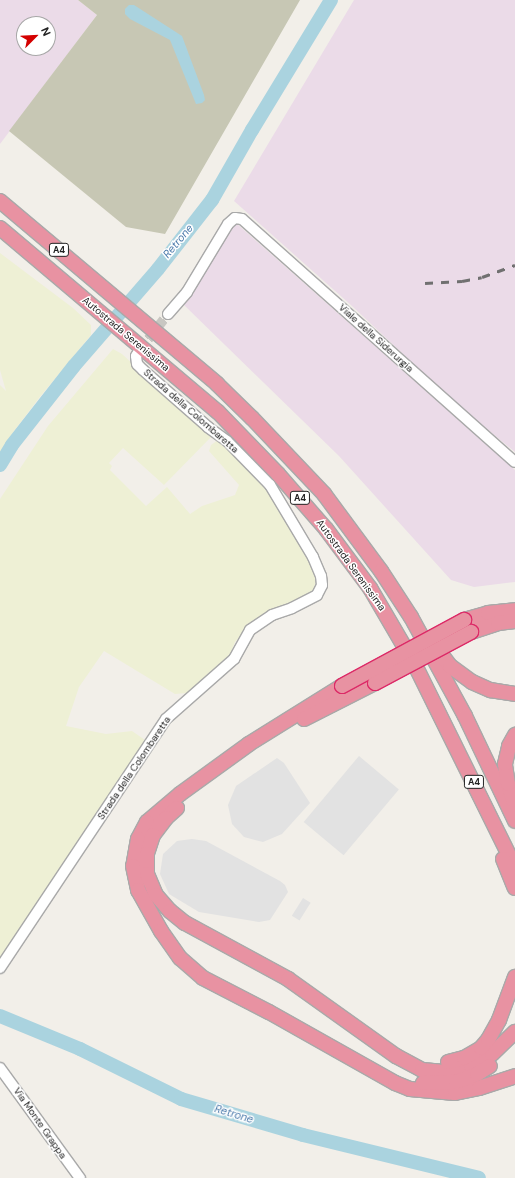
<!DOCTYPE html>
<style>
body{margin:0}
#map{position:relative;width:515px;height:1178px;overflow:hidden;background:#f2efe9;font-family:"DM Sans",sans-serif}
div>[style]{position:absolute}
.industrial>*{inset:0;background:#ebdbe8}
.construction>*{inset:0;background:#c7c7b4}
.farmland>*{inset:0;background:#eef0d5}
.parking>*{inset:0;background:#e2e2e2;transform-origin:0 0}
.water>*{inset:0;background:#aad3df}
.river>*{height:14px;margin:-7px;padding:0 7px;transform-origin:7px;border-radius:7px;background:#aad3df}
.minor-tunnel>*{height:10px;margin-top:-5px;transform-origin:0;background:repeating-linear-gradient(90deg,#c8c6c1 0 10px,transparent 0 15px)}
.roads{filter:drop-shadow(1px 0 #a9a9a9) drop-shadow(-1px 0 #a9a9a9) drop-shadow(0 1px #a9a9a9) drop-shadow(0 -1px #a9a9a9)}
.minor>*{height:10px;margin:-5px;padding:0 5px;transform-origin:5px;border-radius:5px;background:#fff}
.highway>*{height:14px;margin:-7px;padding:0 7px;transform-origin:7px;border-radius:7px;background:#e892a2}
.rail>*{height:2.5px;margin-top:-1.25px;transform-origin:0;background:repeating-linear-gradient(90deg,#707070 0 8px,transparent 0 16px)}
.bridges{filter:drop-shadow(1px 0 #dc2a67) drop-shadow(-1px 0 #dc2a67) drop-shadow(0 1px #dc2a67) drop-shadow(0 -1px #dc2a67)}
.highway-bridge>*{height:14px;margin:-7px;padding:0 7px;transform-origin:7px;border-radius:7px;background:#e892a2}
span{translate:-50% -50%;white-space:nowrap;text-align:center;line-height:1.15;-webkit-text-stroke:3px #fff;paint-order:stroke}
.shield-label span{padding:1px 3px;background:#fff;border:1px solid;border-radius:3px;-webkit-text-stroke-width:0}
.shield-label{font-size:9px;color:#222;font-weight:700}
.street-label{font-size:10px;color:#222}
.water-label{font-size:11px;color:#4a7aab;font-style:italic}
.north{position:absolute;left:16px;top:16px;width:40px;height:40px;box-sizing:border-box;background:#fff;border:1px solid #a7a7a7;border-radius:50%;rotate:66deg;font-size:11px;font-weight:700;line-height:16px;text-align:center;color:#222}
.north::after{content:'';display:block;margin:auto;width:14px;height:18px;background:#d40000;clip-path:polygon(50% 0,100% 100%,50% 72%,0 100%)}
</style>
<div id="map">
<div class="industrial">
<div style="clip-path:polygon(evenodd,0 0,78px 0,97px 15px,0 144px,0 0,24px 24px,48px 24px,48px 48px,24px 48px,24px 24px)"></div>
<div style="clip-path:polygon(354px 0,515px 0,515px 452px,454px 402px,352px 306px,234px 201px)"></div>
<div style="clip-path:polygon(236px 223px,515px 470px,515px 582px,474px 587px,451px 580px,339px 456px,184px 305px)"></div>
</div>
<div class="construction">
<div style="clip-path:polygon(78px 0,300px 0,165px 234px,126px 227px,9px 131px,97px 15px)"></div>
</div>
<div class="farmland">
<div style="clip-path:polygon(0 253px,73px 308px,91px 325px,91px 335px,39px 398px,14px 431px,0 454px,0 385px,6px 391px,0 370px)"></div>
<div style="clip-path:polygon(113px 349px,122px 354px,212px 436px,164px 485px,123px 448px,109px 463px,112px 466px,110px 470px,146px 506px,167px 487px,190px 514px,202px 506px,235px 495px,239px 485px,209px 451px,211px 445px,218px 440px,226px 443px,269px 491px,315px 569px,317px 579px,313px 590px,302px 600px,259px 617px,251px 624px,235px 642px,230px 655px,219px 666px,187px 693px,175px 694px,104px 651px,79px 687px,66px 726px,106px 734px,132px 731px,145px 740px,146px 749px,0 968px,0 499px,48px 426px)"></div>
</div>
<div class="parking">
<div style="left:359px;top:756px;width:52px;height:86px;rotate:40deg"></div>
<div style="clip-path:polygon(277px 758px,284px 763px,310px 803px,282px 834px,263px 842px,244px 837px,232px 824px,228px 805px,236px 786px)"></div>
<div style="clip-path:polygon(192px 839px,206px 841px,280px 881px,285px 885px,288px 892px,270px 920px,259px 922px,199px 912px,169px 894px,160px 874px,163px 854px,177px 841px)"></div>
<div style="left:303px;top:898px;width:9px;height:21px;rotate:32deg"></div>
</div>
<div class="water">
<div style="clip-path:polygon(129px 5px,134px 5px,182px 36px,204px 95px,205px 100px,202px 103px,196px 104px,170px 40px,130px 19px,125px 14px,125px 9px)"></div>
</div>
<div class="river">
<div style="left:0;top:465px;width:23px;rotate:-59deg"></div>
<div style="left:12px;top:445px;width:100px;rotate:-51.9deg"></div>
<div style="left:74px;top:366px;width:128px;rotate:-49.1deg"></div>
<div style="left:158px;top:269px;width:88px;rotate:-52deg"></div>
<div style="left:212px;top:200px;width:81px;rotate:-60.3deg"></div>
<div style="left:252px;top:130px;width:152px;rotate:-58.7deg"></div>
<div style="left:0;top:1016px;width:87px;rotate:22.4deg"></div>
<div style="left:80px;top:1049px;width:113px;rotate:26.3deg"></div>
<div style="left:181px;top:1099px;width:127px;rotate:16.4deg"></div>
<div style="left:303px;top:1135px;width:181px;rotate:13.7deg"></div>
</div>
<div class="minor-tunnel">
<div style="left:139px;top:351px;width:47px;rotate:-51.9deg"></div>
</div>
<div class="roads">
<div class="minor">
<div style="left:168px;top:314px;width:29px;rotate:-49deg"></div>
<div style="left:187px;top:292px;width:79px;rotate:-58.9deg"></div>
<div style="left:228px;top:224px;width:9px;rotate:-41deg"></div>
<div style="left:235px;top:218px;width:7px;rotate:8deg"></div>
<div style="left:242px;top:219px;width:365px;rotate:41.7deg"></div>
<div style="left:0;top:968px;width:299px;rotate:-56.3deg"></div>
<div style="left:166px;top:719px;width:91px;rotate:-41.4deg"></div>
<div style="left:234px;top:659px;width:33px;rotate:-61deg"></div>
<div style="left:250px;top:630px;width:27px;rotate:-34deg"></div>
<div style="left:272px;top:615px;width:21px;rotate:-19deg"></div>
<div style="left:292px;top:608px;width:28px;rotate:-27deg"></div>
<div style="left:317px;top:595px;width:11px;rotate:-63deg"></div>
<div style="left:322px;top:585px;width:9px;rotate:-96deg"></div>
<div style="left:321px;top:576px;width:21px;rotate:-113deg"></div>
<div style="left:313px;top:557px;width:84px;rotate:-120.8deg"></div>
<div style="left:270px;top:485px;width:62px;rotate:-134.3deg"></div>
<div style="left:227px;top:441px;width:24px;rotate:-144deg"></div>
<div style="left:208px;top:427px;width:86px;rotate:-138.8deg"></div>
<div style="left:143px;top:370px;width:8px;rotate:-135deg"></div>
<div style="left:137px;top:364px;width:8px;rotate:-97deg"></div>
<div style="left:136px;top:356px;width:6px;rotate:-59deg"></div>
<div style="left:0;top:1068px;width:136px;rotate:54deg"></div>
</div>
<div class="highway">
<div style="left:0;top:201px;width:284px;rotate:40.1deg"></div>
<div style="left:217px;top:384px;width:49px;rotate:44.2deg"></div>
<div style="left:252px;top:418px;width:105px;rotate:46.5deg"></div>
<div style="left:324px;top:494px;width:96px;rotate:53.5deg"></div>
<div style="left:381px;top:571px;width:55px;rotate:56.9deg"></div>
<div style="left:411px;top:617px;width:113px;rotate:61.4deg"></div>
<div style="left:465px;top:716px;width:116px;rotate:64.5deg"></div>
<div style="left:0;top:228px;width:285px;rotate:40.2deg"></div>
<div style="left:218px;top:412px;width:86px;rotate:45.9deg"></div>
<div style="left:278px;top:474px;width:73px;rotate:48.9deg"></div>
<div style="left:326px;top:529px;width:74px;rotate:53.3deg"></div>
<div style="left:370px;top:588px;width:89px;rotate:59.7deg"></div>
<div style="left:415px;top:665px;width:225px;rotate:63.7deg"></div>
<div style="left:464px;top:620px;width:25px;rotate:-16deg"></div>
<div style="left:488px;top:613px;width:27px;rotate:-6deg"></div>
<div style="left:471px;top:632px;width:28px;rotate:-18deg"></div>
<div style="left:498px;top:623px;width:17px;rotate:-7deg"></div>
<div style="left:438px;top:650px;width:20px;rotate:53deg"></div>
<div style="left:450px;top:666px;width:27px;rotate:36deg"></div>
<div style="left:472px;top:682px;width:20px;rotate:24deg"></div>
<div style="left:490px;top:690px;width:25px;rotate:9deg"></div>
<div style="left:342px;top:686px;width:110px;rotate:148.1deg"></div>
<div style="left:249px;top:744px;width:85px;rotate:144.1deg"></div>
<div style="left:180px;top:794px;width:43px;rotate:139.7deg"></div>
<div style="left:147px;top:822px;width:19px;rotate:118deg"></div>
<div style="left:138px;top:839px;width:27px;rotate:100deg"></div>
<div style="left:133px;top:866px;width:25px;rotate:78deg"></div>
<div style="left:138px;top:890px;width:47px;rotate:60.7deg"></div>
<div style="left:161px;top:931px;width:33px;rotate:55deg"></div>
<div style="left:180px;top:958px;width:30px;rotate:41deg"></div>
<div style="left:203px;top:978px;width:74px;rotate:27.3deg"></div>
<div style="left:269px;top:1012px;width:145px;rotate:29.4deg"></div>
<div style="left:395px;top:1083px;width:16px;rotate:22deg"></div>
<div style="left:410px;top:1089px;width:45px;rotate:5.1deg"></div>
<div style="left:455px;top:1093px;width:25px;rotate:-12deg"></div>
<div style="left:479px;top:1088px;width:38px;rotate:-18deg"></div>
<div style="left:304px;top:719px;width:80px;rotate:-26.9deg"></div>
<div style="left:513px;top:800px;width:17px;rotate:-107deg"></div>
<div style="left:508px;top:784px;width:20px;rotate:-99deg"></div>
<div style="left:505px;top:764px;width:18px;rotate:-77deg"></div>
<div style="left:509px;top:746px;width:13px;rotate:-61deg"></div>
<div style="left:177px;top:808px;width:15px;rotate:138deg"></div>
<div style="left:166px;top:818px;width:21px;rotate:127deg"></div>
<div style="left:153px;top:835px;width:20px;rotate:108deg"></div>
<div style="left:147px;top:854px;width:20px;rotate:90deg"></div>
<div style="left:147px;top:874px;width:23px;rotate:67deg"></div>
<div style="left:156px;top:895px;width:21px;rotate:49deg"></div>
<div style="left:170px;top:911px;width:19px;rotate:39deg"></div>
<div style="left:185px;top:923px;width:117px;rotate:28.5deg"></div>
<div style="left:288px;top:979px;width:133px;rotate:35.5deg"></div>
<div style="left:396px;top:1056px;width:30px;rotate:28deg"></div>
<div style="left:422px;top:1070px;width:23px;rotate:5deg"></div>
<div style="left:445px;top:1072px;width:27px;rotate:-13deg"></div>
<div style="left:471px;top:1066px;width:24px;rotate:-30deg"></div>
<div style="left:492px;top:1054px;width:32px;rotate:-44deg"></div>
<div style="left:503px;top:859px;width:31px;rotate:68deg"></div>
<div style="left:448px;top:1062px;width:16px;rotate:-14deg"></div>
<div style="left:464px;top:1058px;width:20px;rotate:-30deg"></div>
<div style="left:481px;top:1048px;width:11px;rotate:-49deg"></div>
<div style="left:488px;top:1040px;width:23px;rotate:-61deg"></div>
<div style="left:499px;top:1020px;width:46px;rotate:-69.6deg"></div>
<div style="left:423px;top:1083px;width:33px;rotate:-2deg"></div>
<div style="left:456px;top:1082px;width:22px;rotate:-21deg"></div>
<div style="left:477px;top:1074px;width:15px;rotate:-32deg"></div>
</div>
</div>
<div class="rail">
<div style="left:425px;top:283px;width:37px;rotate:-3deg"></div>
<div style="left:462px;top:281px;width:20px;rotate:-11deg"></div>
<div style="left:482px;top:277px;width:35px;rotate:-20deg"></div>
</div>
<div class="bridges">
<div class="highway-bridge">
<div style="left:375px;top:683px;width:109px;rotate:-28deg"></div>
<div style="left:342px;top:686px;width:139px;rotate:-28.4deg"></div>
</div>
</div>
<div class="shield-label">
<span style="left:59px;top:250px">A4</span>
<span style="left:300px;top:498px">A4</span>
<span style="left:474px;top:782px">A4</span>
</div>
<div class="street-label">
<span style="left:126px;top:334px;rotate:40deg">Autostrada Serenissima</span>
<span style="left:376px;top:338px;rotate:42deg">Viale della Siderurgia</span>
<span style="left:191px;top:411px;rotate:41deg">Strada della Colombaretta</span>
<span style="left:351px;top:565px;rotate:54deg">Autostrada Serenissima</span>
<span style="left:134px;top:768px;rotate:-56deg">Strada della Colombaretta</span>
<span style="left:40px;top:1123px;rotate:55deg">Via Monte Grappa</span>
</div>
<div class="water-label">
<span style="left:178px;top:241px;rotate:-50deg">Retrone</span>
<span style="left:234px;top:1114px;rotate:17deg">Retrone</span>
</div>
<div class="north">N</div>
</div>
